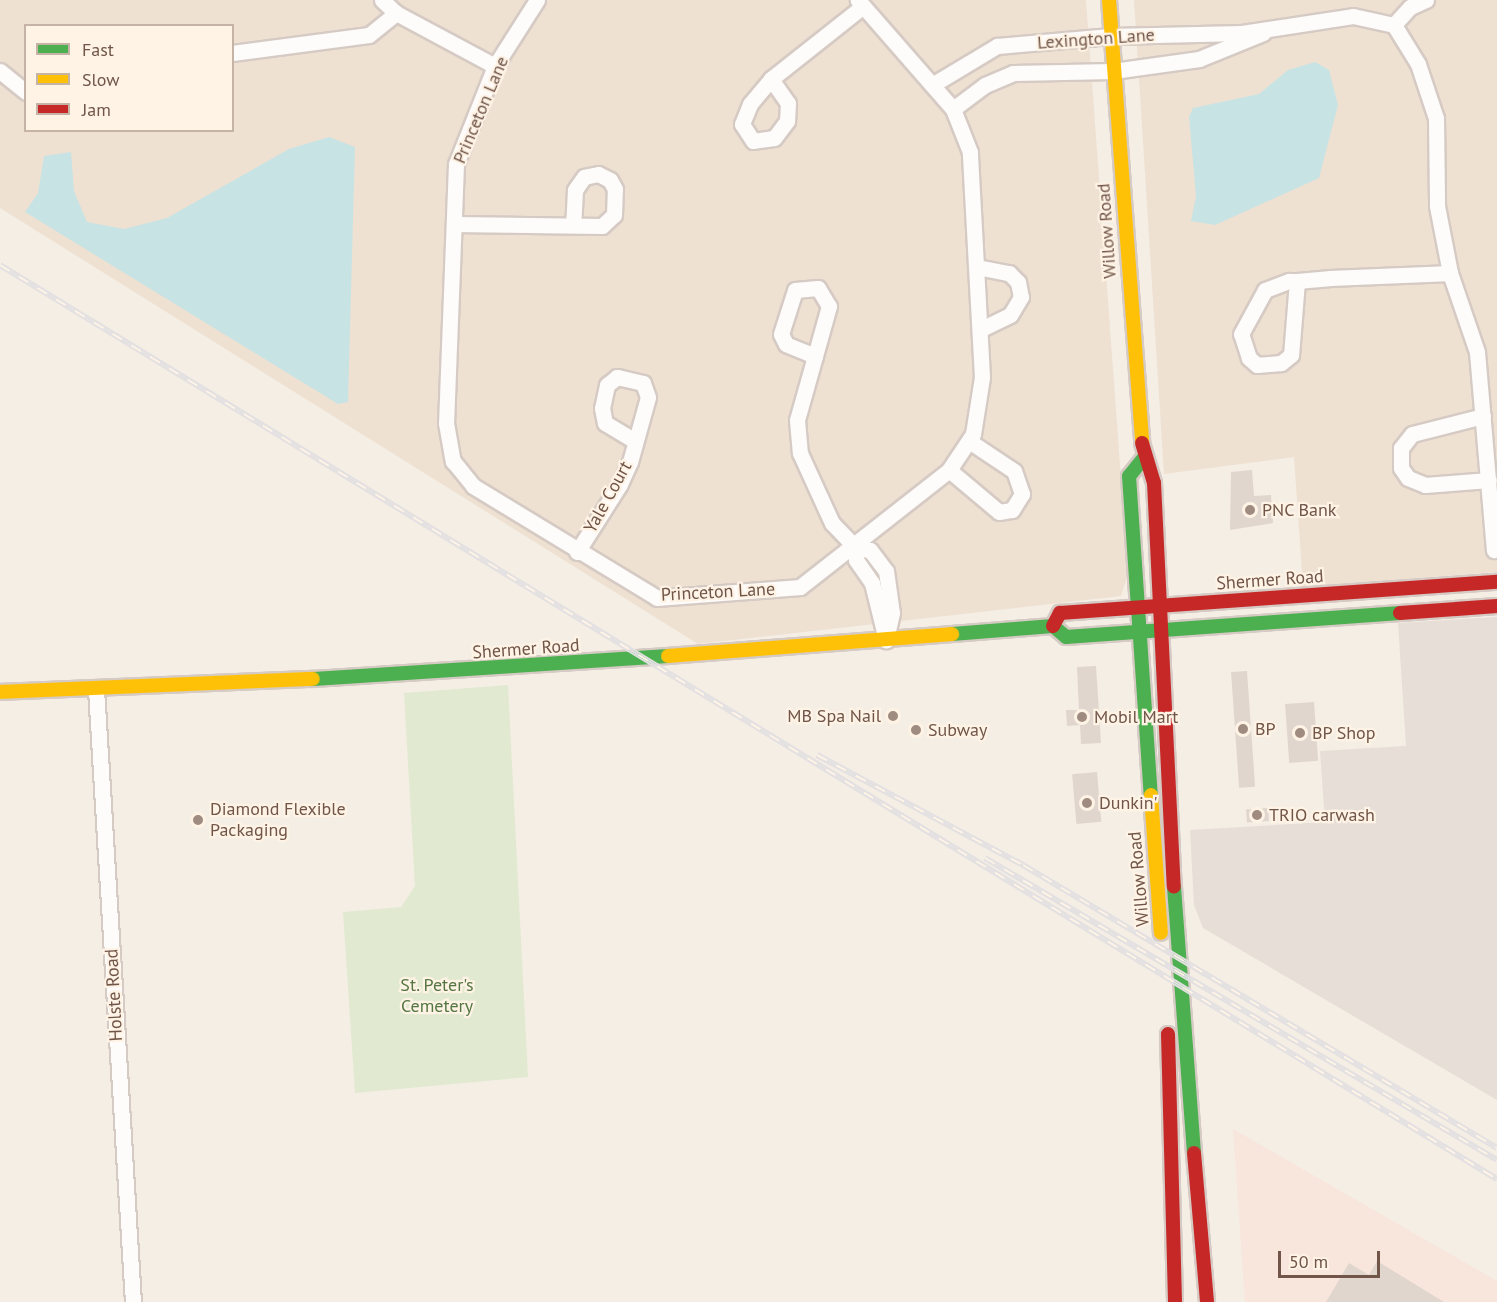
<!DOCTYPE html>
<style>
body{margin:0}
#map{position:relative;width:1497px;height:1302px;overflow:hidden;background:#f5eee5;font-family:"PT Sans",sans-serif}
div>[style]{position:absolute}
.residential>*{inset:0;background:#eee1d2}
.commercial>*{inset:0;background:#f8e5db}
.industrial>*{inset:0;background:#e6ded7}
.green>*{inset:0;background:#e1ead0}
.water>*{inset:0;background:#c8e3e4}
.building>*{inset:0;background:#e1d6cd;transform-origin:0 0}
.roads{filter:drop-shadow(2px 0 #d6cbc4) drop-shadow(-2px 0 #d6cbc4) drop-shadow(0 2px #d6cbc4) drop-shadow(0 -2px #d6cbc4)}
.street>*{height:15px;margin:-7.5px;padding:0 7.5px;transform-origin:7.5px;border-radius:7.5px;background:#fefcfb}
.fast>*{height:14px;margin:-7px;padding:0 7px;transform-origin:7px;border-radius:7px;background:#4caf50}
.slow>*{height:14px;margin:-7px;padding:0 7px;transform-origin:7px;border-radius:7px;background:#ffc107}
.jam>*{height:14px;margin:-7px;padding:0 7px;transform-origin:7px;border-radius:7px;background:#c62828}
.rail>*{height:6px;margin-top:-3px;transform-origin:0;background:repeating-linear-gradient(90deg,#fef3e5 0 11px,#e3e0e2 0 22px);box-sizing:border-box;border-block:2px solid #e3e0e2}
.dots>*{width:16px;height:16px;translate:-50% -50%;box-sizing:border-box;border:3px solid #fef3e5;border-radius:50%}
span{translate:-50% -50%;white-space:nowrap;text-align:center;line-height:1.15;-webkit-text-stroke:4.5px #fef3e5;paint-order:stroke}
.street-label{font-size:18px;color:#705548}
.poi-label{font-size:18px;color:#705548}
.left{translate:0 -50%;text-align:left}
.right{translate:-100% -50%;text-align:right}
.park-label{font-size:18px;color:#537642}
.legend{position:absolute;left:24px;top:24px;width:210px;height:108px;box-sizing:border-box;background:#fef3e5;border:2px solid #c5b4a6;margin:0;padding:8px 10px;list-style:none;font-size:18px;color:#705548}
.legend li{display:flex;align-items:center;gap:12px;height:30px}
.legend b{width:30px;border:2px solid #c5b4a6}
.scale{position:absolute;left:1278px;top:1251px;width:102px;height:27px;box-sizing:border-box;border:3px solid #705548;border-top:0;padding-left:8px;font-size:18px;line-height:21px;white-space:nowrap;color:#705548;-webkit-text-stroke:4px #fef3e5;paint-order:stroke}
</style>
<div id="map">
<div class="residential">
<div style="clip-path:polygon(evenodd,0 0,1086px 0,1128px 574px,1121px 596px,698px 644px,0 208px,0 0,26px 26px,232px 26px,232px 130px,26px 130px,26px 26px)"></div>
<div style="clip-path:polygon(1134px 0,1497px 0,1497px 572px,1303px 587px,1294px 457px,1164px 474px)"></div>
</div>
<div class="commercial">
<div style="clip-path:polygon(1233px 1129px,1497px 1281px,1497px 1302px,1245px 1302px)"></div>
</div>
<div class="industrial">
<div style="clip-path:polygon(1497px 617px,1497px 1100px,1203px 928px,1194px 905px,1190px 830px,1325px 822px,1320px 751px,1406px 746px,1398px 623px)"></div>
</div>
<div class="green">
<div style="clip-path:polygon(508px 685px,528px 1077px,355px 1093px,343px 912px,401px 907px,415px 886px,404px 693px)"></div>
</div>
<div class="water">
<div style="clip-path:polygon(1315px 62px,1329px 70px,1338px 105px,1319px 178px,1215px 225px,1191px 221px,1196px 196px,1189px 117px,1193px 108px,1259px 94px,1288px 70px)"></div>
<div style="clip-path:polygon(329px 137px,355px 147px,348px 402px,338px 404px,25px 212px,38px 193px,44px 156px,71px 152px,74px 191px,87px 222px,124px 229px,167px 218px,289px 149px)"></div>
</div>
<div class="building">
<div style="clip-path:polygon(1252px 470px,1254px 496px,1271px 495px,1273px 523px,1230px 530px,1231px 472px)"></div>
<div style="clip-path:polygon(1096px 666px,1101px 743px,1081px 744px,1080px 725px,1067px 726px,1066px 710px,1079px 710px,1077px 667px)"></div>
<div style="left:1247px;top:671px;width:116px;height:16px;rotate:86deg"></div>
<div style="left:1314px;top:702px;width:59px;height:29px;rotate:86deg"></div>
<div style="left:1097px;top:772px;width:50px;height:25px;rotate:85deg"></div>
<div style="left:1268px;top:808px;width:13px;height:22px;rotate:86deg"></div>
<div style="clip-path:polygon(1377px 1261px,1444px 1302px,1326px 1302px,1349px 1263px,1369px 1275px)"></div>
</div>
<div class="roads">
<div class="street">
<div style="left:382px;top:0;width:19px;rotate:43deg"></div>
<div style="left:396px;top:13px;width:112px;rotate:28.2deg"></div>
<div style="left:537px;top:0;width:78px;rotate:122.5deg"></div>
<div style="left:495px;top:66px;width:105px;rotate:111.7deg"></div>
<div style="left:456px;top:164px;width:259px;rotate:92.2deg"></div>
<div style="left:446px;top:423px;width:39px;rotate:80deg"></div>
<div style="left:453px;top:461px;width:32px;rotate:51deg"></div>
<div style="left:473px;top:486px;width:215px;rotate:31.3deg"></div>
<div style="left:657px;top:598px;width:143px;rotate:-4.4deg"></div>
<div style="left:800px;top:587px;width:189px;rotate:-38.1deg"></div>
<div style="left:949px;top:470px;width:43px;rotate:-56.3deg"></div>
<div style="left:973px;top:434px;width:58px;rotate:-81deg"></div>
<div style="left:982px;top:377px;width:225px;rotate:-93.1deg"></div>
<div style="left:970px;top:152px;width:46px;rotate:-111.6deg"></div>
<div style="left:953px;top:109px;width:145px;rotate:-131.1deg"></div>
<div style="left:1426px;top:0;width:17px;rotate:156deg"></div>
<div style="left:1410px;top:7px;width:24px;rotate:132deg"></div>
<div style="left:1394px;top:25px;width:46px;rotate:58.4deg"></div>
<div style="left:1418px;top:64px;width:57px;rotate:71.6deg"></div>
<div style="left:1436px;top:118px;width:88px;rotate:89.3deg"></div>
<div style="left:1437px;top:206px;width:68px;rotate:79deg"></div>
<div style="left:1450px;top:273px;width:83px;rotate:71.1deg"></div>
<div style="left:1477px;top:352px;width:199px;rotate:85.1deg"></div>
<div style="left:232px;top:53px;width:138px;rotate:-7.5deg"></div>
<div style="left:369px;top:35px;width:35px;rotate:-39deg"></div>
<div style="left:0;top:71px;width:33px;rotate:39deg"></div>
<div style="left:771px;top:79px;width:29px;rotate:55deg"></div>
<div style="left:788px;top:103px;width:18px;rotate:93deg"></div>
<div style="left:787px;top:121px;width:21px;rotate:127deg"></div>
<div style="left:774px;top:138px;width:21px;rotate:172deg"></div>
<div style="left:753px;top:141px;width:20px;rotate:-123deg"></div>
<div style="left:742px;top:124px;width:22px;rotate:-68deg"></div>
<div style="left:750px;top:104px;width:33px;rotate:-50deg"></div>
<div style="left:771px;top:79px;width:117px;rotate:-38.4deg"></div>
<div style="left:932px;top:85px;width:76px;rotate:-31deg"></div>
<div style="left:997px;top:46px;width:114px;rotate:-5deg"></div>
<div style="left:1111px;top:36px;width:131px;rotate:-1.3deg"></div>
<div style="left:1242px;top:33px;width:112px;rotate:-8.7deg"></div>
<div style="left:1353px;top:16px;width:42px;rotate:12.4deg"></div>
<div style="left:953px;top:109px;width:40px;rotate:-37deg"></div>
<div style="left:985px;top:85px;width:30px;rotate:-23deg"></div>
<div style="left:1013px;top:73px;width:100px;rotate:-1.1deg"></div>
<div style="left:1113px;top:71px;width:87px;rotate:-7.9deg"></div>
<div style="left:1199px;top:59px;width:69px;rotate:-22.1deg"></div>
<div style="left:454px;top:224px;width:148px;rotate:0.8deg"></div>
<div style="left:602px;top:226px;width:16px;rotate:-43deg"></div>
<div style="left:614px;top:215px;width:26px;rotate:-88deg"></div>
<div style="left:615px;top:189px;width:10px;rotate:-119deg"></div>
<div style="left:610px;top:180px;width:13px;rotate:-153deg"></div>
<div style="left:598px;top:174px;width:14px;rotate:168deg"></div>
<div style="left:584px;top:177px;width:16px;rotate:125deg"></div>
<div style="left:575px;top:190px;width:33px;rotate:93deg"></div>
<div style="left:977px;top:267px;width:33px;rotate:11deg"></div>
<div style="left:1009px;top:273px;width:13px;rotate:45deg"></div>
<div style="left:1018px;top:282px;width:15px;rotate:79deg"></div>
<div style="left:1021px;top:297px;width:21px;rotate:121deg"></div>
<div style="left:1010px;top:315px;width:32px;rotate:154deg"></div>
<div style="left:1297px;top:281px;width:74px;rotate:94.6deg"></div>
<div style="left:1291px;top:355px;width:13px;rotate:141deg"></div>
<div style="left:1281px;top:363px;width:24px;rotate:175deg"></div>
<div style="left:1257px;top:365px;width:11px;rotate:-139deg"></div>
<div style="left:1249px;top:358px;width:25px;rotate:-108deg"></div>
<div style="left:1241px;top:334px;width:50px;rotate:-61.4deg"></div>
<div style="left:1265px;top:290px;width:26px;rotate:-21deg"></div>
<div style="left:1289px;top:281px;width:8px"></div>
<div style="left:1297px;top:281px;width:34px;rotate:-5deg"></div>
<div style="left:1331px;top:278px;width:119px;rotate:-2.4deg"></div>
<div style="left:815px;top:356px;width:31px;rotate:-158deg"></div>
<div style="left:786px;top:344px;width:11px;rotate:-117deg"></div>
<div style="left:781px;top:334px;width:46px;rotate:-72.3deg"></div>
<div style="left:795px;top:290px;width:23px;rotate:-5deg"></div>
<div style="left:818px;top:288px;width:21px;rotate:59deg"></div>
<div style="left:829px;top:306px;width:52px;rotate:105.6deg"></div>
<div style="left:815px;top:356px;width:66px;rotate:105.7deg"></div>
<div style="left:797px;top:420px;width:33px;rotate:85deg"></div>
<div style="left:800px;top:453px;width:77px;rotate:65.4deg"></div>
<div style="left:832px;top:523px;width:35px;rotate:46deg"></div>
<div style="left:856px;top:548px;width:14px;rotate:8deg"></div>
<div style="left:870px;top:550px;width:26px;rotate:53deg"></div>
<div style="left:886px;top:571px;width:42px;rotate:81.9deg"></div>
<div style="left:892px;top:613px;width:28px;rotate:103deg"></div>
<div style="left:1483px;top:416px;width:73px;rotate:165.8deg"></div>
<div style="left:1412px;top:434px;width:18px;rotate:128deg"></div>
<div style="left:1401px;top:448px;width:20px;rotate:90deg"></div>
<div style="left:1401px;top:468px;width:12px;rotate:55deg"></div>
<div style="left:1408px;top:478px;width:18px;rotate:22deg"></div>
<div style="left:1425px;top:485px;width:64px;rotate:-4.5deg"></div>
<div style="left:949px;top:470px;width:65px;rotate:40deg"></div>
<div style="left:999px;top:512px;width:13px;rotate:-9deg"></div>
<div style="left:1012px;top:510px;width:19px;rotate:-58deg"></div>
<div style="left:1022px;top:494px;width:24px;rotate:-109deg"></div>
<div style="left:1014px;top:471px;width:54px;rotate:-146.3deg"></div>
<div style="left:856px;top:548px;width:12px;rotate:90deg"></div>
<div style="left:856px;top:560px;width:28px;rotate:55deg"></div>
<div style="left:872px;top:583px;width:59px;rotate:76.2deg"></div>
<div style="left:577px;top:552px;width:80px;rotate:-57.7deg"></div>
<div style="left:620px;top:484px;width:24px;rotate:-66deg"></div>
<div style="left:630px;top:462px;width:67px;rotate:-74.5deg"></div>
<div style="left:648px;top:397px;width:15px;rotate:-110deg"></div>
<div style="left:643px;top:383px;width:27px;rotate:-167deg"></div>
<div style="left:617px;top:377px;width:13px;rotate:141deg"></div>
<div style="left:607px;top:385px;width:24px;rotate:102deg"></div>
<div style="left:602px;top:408px;width:15px;rotate:79deg"></div>
<div style="left:605px;top:423px;width:35px;rotate:31deg"></div>
<div style="left:96px;top:689px;width:614px;rotate:86.55deg"></div>
</div>
<div class="fast">
<div style="left:1143px;top:459px;width:22px;rotate:129deg"></div>
<div style="left:1129px;top:476px;width:320px;rotate:86.1deg"></div>
<div style="left:952px;top:634px;width:101px;rotate:-4.5deg"></div>
<div style="left:1053px;top:626px;width:17px;rotate:40deg"></div>
<div style="left:1066px;top:637px;width:335px;rotate:-4.1deg"></div>
<div style="left:313px;top:679px;width:356px;rotate:-3.7deg"></div>
<div style="left:1174px;top:887px;width:267px;rotate:85.7deg"></div>
</div>
<div class="slow">
<div style="left:1109px;top:0;width:444px;rotate:85.7deg"></div>
<div style="left:668px;top:656px;width:285px;rotate:-4.4deg"></div>
<div style="left:0;top:692px;width:313px;rotate:-2.4deg"></div>
<div style="left:1151px;top:795px;width:138px;rotate:85.9deg"></div>
</div>
<div class="jam">
<div style="left:1142px;top:443px;width:42px;rotate:73.3deg"></div>
<div style="left:1154px;top:483px;width:404px;rotate:87.2deg"></div>
<div style="left:1400px;top:613px;width:97px;rotate:-4.1deg"></div>
<div style="left:1053px;top:626px;width:15px;rotate:-62deg"></div>
<div style="left:1060px;top:613px;width:438px;rotate:-4.1deg"></div>
<div style="left:1168px;top:1034px;width:268px;rotate:88.5deg"></div>
<div style="left:1194px;top:1153px;width:150px;rotate:85deg"></div>
</div>
</div>
<div class="rail">
<div style="left:0;top:265px;width:1754px;rotate:31.41deg"></div>
<div style="left:817px;top:755px;width:234px;rotate:28.1deg"></div>
<div style="left:1023px;top:865px;width:552px;rotate:30.84deg"></div>
<div style="left:985px;top:858px;width:594px;rotate:30.53deg"></div>
</div>
<div class="dots">
<div style="left:1250px;top:510px;background:#9f8b7f"></div>
<div style="left:893px;top:716px;background:#9f8b7f"></div>
<div style="left:1082px;top:717px;background:#9f8b7f"></div>
<div style="left:1243px;top:729px;background:#9f8b7f"></div>
<div style="left:916px;top:730px;background:#9f8b7f"></div>
<div style="left:1300px;top:733px;background:#9f8b7f"></div>
<div style="left:1087px;top:803px;background:#9f8b7f"></div>
<div style="left:1257px;top:815px;background:#9f8b7f"></div>
<div style="left:198px;top:820px;background:#9f8b7f"></div>
</div>
<div class="street-label">
<span style="left:1096px;top:39px;rotate:-4deg">Lexington Lane</span>
<span style="left:481px;top:110px;rotate:-67deg">Princeton Lane</span>
<span style="left:1107px;top:231px;rotate:-94deg">Willow Road</span>
<span style="left:608px;top:497px;rotate:-61deg">Yale Court</span>
<span style="left:1270px;top:580px;rotate:-4deg">Shermer Road</span>
<span style="left:718px;top:592px;rotate:-3deg">Princeton Lane</span>
<span style="left:526px;top:649px;rotate:-4deg">Shermer Road</span>
<span style="left:1139px;top:879px;rotate:-95deg">Willow Road</span>
<span style="left:114px;top:995px;rotate:-93deg">Holste Road</span>
</div>
<div class="poi-label">
<span class="left" style="left:1262px;top:510px">PNC Bank</span>
<span class="right" style="left:881px;top:716px">MB Spa Nail</span>
<span class="left" style="left:1094px;top:717px">Mobil Mart</span>
<span class="left" style="left:1255px;top:729px">BP</span>
<span class="left" style="left:928px;top:730px">Subway</span>
<span class="left" style="left:1312px;top:733px">BP Shop</span>
<span class="left" style="left:1099px;top:803px">Dunkin'</span>
<span class="left" style="left:210px;top:820px">Diamond Flexible<br>Packaging</span>
<span class="left" style="left:1269px;top:815px">TRIO carwash</span>
</div>
<div class="park-label">
<span style="left:437px;top:996px">St. Peter's<br>Cemetery</span>
</div>
<ul class="legend">
<li><b style="height:8px;background:#4caf50"></b>Fast</li>
<li><b style="height:8px;background:#ffc107"></b>Slow</li>
<li><b style="height:8px;background:#c62828"></b>Jam</li>
</ul>
<div class="scale">50 m</div>
</div>
